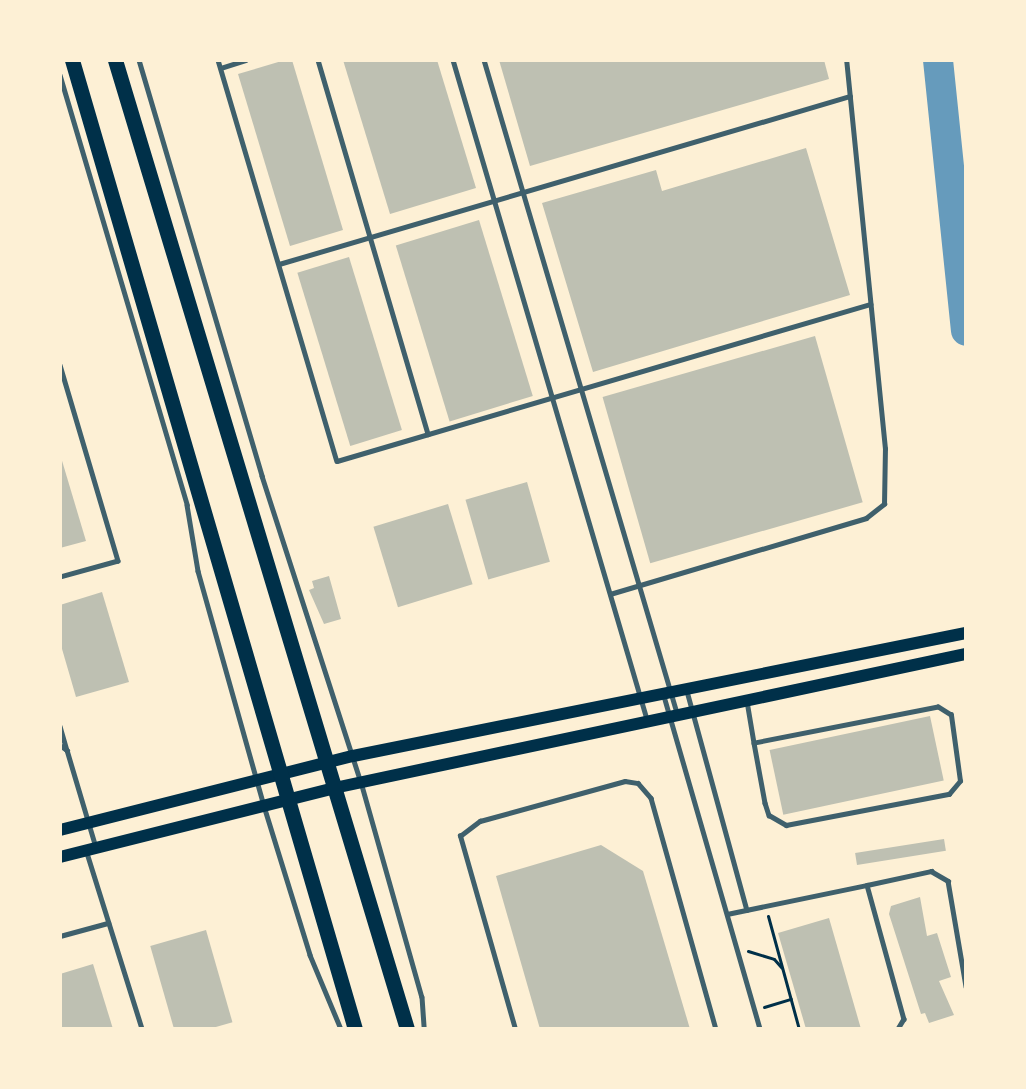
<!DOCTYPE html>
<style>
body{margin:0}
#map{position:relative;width:1026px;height:1089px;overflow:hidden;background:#fdf0d5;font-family:"DM Sans",sans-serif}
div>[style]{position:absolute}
.river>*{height:30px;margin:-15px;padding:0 15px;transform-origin:15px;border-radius:15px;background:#669bbc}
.building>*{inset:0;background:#bec0b2;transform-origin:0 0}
.path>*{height:3px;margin:-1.5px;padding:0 1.5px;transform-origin:1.5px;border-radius:1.5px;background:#003049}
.service>*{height:4.5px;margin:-2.25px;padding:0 2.25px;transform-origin:2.25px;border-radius:2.25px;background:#3f606c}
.secondary>*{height:12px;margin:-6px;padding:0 6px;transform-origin:6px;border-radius:6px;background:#003049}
.primary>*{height:15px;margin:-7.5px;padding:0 7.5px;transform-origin:7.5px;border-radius:7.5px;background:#003049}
span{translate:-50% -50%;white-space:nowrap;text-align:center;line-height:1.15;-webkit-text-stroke:5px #fdf0d5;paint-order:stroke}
.frame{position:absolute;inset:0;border:62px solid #fdf0d5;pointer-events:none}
</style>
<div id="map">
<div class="river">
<div style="left:938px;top:60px;width:272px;rotate:84.1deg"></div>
</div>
<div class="building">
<div style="clip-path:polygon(285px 60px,292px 60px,343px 230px,290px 246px,238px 74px)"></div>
<div style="clip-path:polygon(343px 60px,437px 60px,476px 188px,390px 214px)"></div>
<div style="clip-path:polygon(499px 60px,824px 60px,829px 79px,530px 166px)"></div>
<div style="clip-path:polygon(806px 148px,850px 295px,593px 372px,542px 203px,656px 170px,662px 191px)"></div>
<div style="left:479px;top:220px;width:184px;height:87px;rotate:73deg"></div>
<div style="left:349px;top:257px;width:181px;height:54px;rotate:73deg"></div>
<div style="left:815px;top:336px;width:173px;height:221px;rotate:74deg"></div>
<div style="clip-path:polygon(60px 454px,86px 541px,60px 548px)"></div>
<div style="left:527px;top:482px;width:83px;height:64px;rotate:74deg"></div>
<div style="left:448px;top:504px;width:84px;height:78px;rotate:73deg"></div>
<div style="clip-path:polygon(329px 576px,341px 619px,324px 624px,309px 590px,314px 588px,312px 581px)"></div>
<div style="clip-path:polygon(102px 592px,129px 682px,76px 697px,60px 642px,60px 605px)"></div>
<div style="left:930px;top:716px;width:66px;height:164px;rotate:78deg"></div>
<div style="left:944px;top:839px;width:12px;height:90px;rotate:81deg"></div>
<div style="clip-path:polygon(601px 845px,643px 871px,690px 1029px,540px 1029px,496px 876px)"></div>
<div style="clip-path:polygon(920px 897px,927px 936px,937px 933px,951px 977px,939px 981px,954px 1015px,929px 1023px,925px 1013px,921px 1014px,889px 914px,891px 906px)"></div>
<div style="clip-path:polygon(829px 918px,861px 1029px,806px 1029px,778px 933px)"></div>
<div style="left:206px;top:930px;width:96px;height:58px;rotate:74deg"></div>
<div style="clip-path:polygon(93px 964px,113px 1029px,60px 1029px,60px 974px)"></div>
</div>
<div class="path">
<div style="left:768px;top:916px;width:117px;rotate:74.7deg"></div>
<div style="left:748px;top:951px;width:27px;rotate:17deg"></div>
<div style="left:774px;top:959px;width:11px;rotate:49deg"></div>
<div style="left:764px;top:1007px;width:28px;rotate:-17deg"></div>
</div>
<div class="service">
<div style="left:139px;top:60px;width:434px;rotate:73.5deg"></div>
<div style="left:262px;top:476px;width:322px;rotate:72.1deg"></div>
<div style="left:361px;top:782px;width:223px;rotate:74.2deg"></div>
<div style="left:422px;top:997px;width:32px;rotate:86deg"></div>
<div style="left:218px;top:60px;width:418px;rotate:73.5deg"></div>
<div style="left:337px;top:461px;width:556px;rotate:-16.41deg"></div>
<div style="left:318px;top:60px;width:390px;rotate:73.6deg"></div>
<div style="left:453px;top:60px;width:687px;rotate:73.6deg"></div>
<div style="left:484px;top:60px;width:681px;rotate:73.53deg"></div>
<div style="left:221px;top:68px;width:26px;rotate:-18deg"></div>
<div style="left:60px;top:75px;width:448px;rotate:73.5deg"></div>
<div style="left:187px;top:505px;width:67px;rotate:80.5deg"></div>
<div style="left:198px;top:571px;width:244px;rotate:74.3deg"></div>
<div style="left:264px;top:806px;width:156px;rotate:72.8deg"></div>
<div style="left:310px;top:955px;width:80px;rotate:67.3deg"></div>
<div style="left:279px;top:264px;width:595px;rotate:-16.39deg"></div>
<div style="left:60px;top:365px;width:204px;rotate:73.5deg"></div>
<div style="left:118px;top:561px;width:60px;rotate:164.6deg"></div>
<div style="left:610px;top:594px;width:267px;rotate:-16.5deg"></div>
<div style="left:866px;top:518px;width:23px;rotate:-38deg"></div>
<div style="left:884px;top:504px;width:55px;rotate:-89deg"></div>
<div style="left:885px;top:449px;width:391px;rotate:-95.7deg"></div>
<div style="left:687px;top:691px;width:227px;rotate:74.7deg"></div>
<div style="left:664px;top:696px;width:347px;rotate:73.9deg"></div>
<div style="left:747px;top:701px;width:43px;rotate:80.5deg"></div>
<div style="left:754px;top:743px;width:61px;rotate:79.6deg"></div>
<div style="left:765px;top:803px;width:13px;rotate:72deg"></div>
<div style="left:769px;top:815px;width:20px;rotate:30deg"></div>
<div style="left:786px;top:825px;width:166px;rotate:-10.8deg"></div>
<div style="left:949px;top:794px;width:17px;rotate:-50deg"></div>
<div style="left:960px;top:781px;width:67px;rotate:-97.8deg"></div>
<div style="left:951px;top:715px;width:15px;rotate:-148deg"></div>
<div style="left:938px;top:707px;width:187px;rotate:168.9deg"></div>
<div style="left:60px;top:726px;width:25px;rotate:74deg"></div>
<div style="left:60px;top:745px;width:9px;rotate:36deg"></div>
<div style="left:67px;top:750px;width:101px;rotate:73.4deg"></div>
<div style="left:87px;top:853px;width:184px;rotate:72.6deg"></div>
<div style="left:867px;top:885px;width:66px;rotate:-12.3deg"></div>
<div style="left:931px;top:871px;width:20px;rotate:30deg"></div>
<div style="left:948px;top:881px;width:107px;rotate:80.3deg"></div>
<div style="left:727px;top:914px;width:143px;rotate:-11.7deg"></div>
<div style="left:867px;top:885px;width:139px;rotate:74.6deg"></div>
<div style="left:904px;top:1019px;width:12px;rotate:121deg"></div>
<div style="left:60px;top:936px;width:50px;rotate:-15.2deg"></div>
<div style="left:515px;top:1029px;width:201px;rotate:-105.9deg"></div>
<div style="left:460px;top:836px;width:25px;rotate:-37deg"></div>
<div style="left:480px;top:821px;width:150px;rotate:-15.4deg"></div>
<div style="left:625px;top:781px;width:13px;rotate:9deg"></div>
<div style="left:638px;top:783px;width:20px;rotate:49deg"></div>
<div style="left:651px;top:798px;width:240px;rotate:74.3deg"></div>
</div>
<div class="secondary">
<div style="left:60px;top:830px;width:302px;rotate:-14.2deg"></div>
<div style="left:353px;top:756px;width:625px;rotate:-11.35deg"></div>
<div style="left:60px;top:857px;width:288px;rotate:-14.1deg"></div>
<div style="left:339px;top:787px;width:641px;rotate:-11.98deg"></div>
</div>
<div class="primary">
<div style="left:72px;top:60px;width:1009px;rotate:73.72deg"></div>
<div style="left:115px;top:60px;width:1012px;rotate:73.23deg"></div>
</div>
<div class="frame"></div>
</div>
